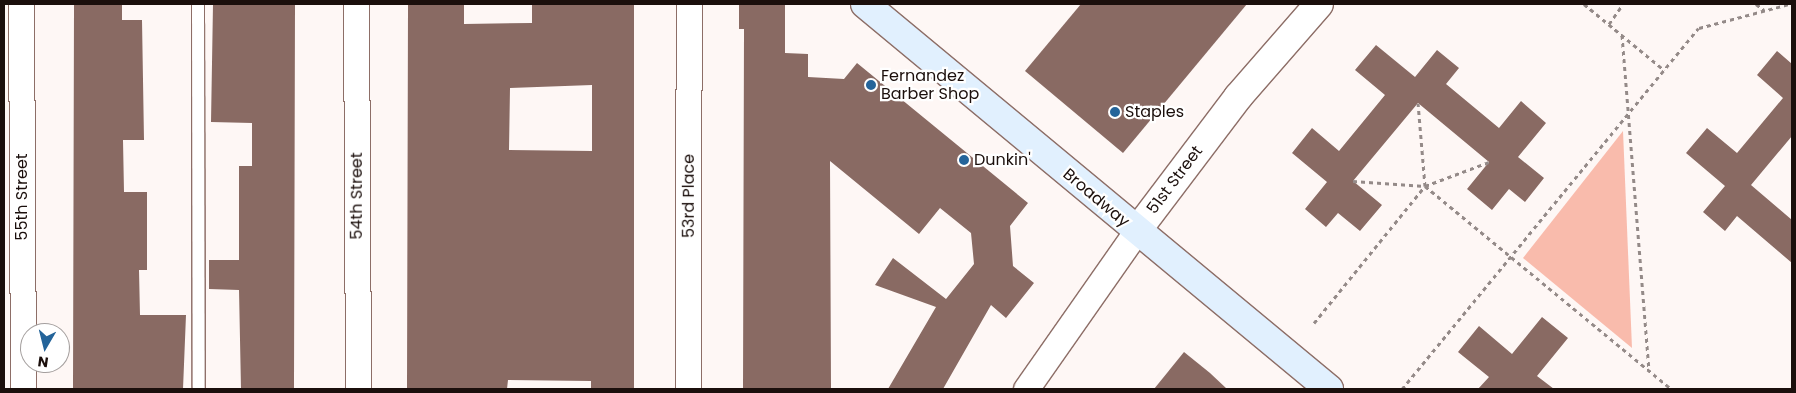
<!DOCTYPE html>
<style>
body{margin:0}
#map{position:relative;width:1796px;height:393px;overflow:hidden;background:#fef7f5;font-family:Poppins,sans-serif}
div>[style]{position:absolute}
.green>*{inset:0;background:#f9bbac}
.building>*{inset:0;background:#896a63}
.path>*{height:3px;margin-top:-1.5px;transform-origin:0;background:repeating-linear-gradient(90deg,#948a88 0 4px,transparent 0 8px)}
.roads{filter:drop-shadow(1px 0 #8d6e67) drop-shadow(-1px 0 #8d6e67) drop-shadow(0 1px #8d6e67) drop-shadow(0 -1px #8d6e67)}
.service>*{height:12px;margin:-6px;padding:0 6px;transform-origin:6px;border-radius:6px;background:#fff}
.minor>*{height:25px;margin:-12.5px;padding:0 12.5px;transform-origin:12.5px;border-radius:12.5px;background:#fff}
.tertiary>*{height:28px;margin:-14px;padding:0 14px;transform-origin:14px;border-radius:14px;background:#fff}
.secondary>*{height:28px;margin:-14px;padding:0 14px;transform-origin:14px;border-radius:14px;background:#e1f0fe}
.dots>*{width:14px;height:14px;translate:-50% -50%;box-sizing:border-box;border:2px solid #fff;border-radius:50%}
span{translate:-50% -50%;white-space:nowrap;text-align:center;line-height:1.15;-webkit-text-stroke:4.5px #fff;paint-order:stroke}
.poi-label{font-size:16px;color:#1b0f0c}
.left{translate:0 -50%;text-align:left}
.street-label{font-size:16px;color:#1b0f0c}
.frame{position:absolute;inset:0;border:5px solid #1b0f0c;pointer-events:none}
.north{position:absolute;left:20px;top:323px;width:50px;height:50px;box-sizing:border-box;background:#fff;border:1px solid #a49f9e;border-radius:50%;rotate:188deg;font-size:14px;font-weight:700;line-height:20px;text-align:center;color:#1b0f0c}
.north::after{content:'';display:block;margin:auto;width:18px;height:22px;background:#24649a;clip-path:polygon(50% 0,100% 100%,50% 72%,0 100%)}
</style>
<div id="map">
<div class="green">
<div style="clip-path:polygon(1623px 131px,1632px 348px,1523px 258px)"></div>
</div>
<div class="building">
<div style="clip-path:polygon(74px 4px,122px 4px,122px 20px,142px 20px,144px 140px,123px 140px,124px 192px,147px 192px,147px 270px,139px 270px,140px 315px,186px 315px,183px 389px,73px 389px)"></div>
<div style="clip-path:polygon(213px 4px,295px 4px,294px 389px,241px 389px,239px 290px,209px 289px,209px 260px,239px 260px,239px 166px,252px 166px,252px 123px,211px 122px)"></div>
<div style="clip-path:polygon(evenodd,408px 4px,464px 4px,464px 24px,532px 23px,532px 4px,634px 4px,634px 389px,591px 389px,591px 381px,508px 380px,507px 389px,407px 389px,408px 4px,592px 85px,592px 151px,509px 150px,510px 88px,592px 85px)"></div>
<div style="clip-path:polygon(1081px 4px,1247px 4px,1123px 153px,1025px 71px)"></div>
<div style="clip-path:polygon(739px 5px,785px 5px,785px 53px,808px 54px,808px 77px,844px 79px,857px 63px,1028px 203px,1010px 226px,1013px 266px,1034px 283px,1006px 318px,991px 305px,943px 389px,888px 389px,936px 307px,875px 285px,893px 258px,946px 299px,974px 264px,971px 233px,940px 208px,919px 234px,830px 161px,831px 389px,743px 389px,744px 29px,739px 29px)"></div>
<div style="clip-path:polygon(1376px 45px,1415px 77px,1437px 50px,1459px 68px,1446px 84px,1499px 128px,1521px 101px,1546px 123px,1518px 157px,1544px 178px,1525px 202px,1509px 189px,1492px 210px,1467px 189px,1489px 162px,1418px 103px,1353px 181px,1382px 205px,1360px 231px,1338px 213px,1326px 227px,1305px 209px,1327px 182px,1292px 153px,1312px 128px,1339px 151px,1385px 95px,1355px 70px)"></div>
<div style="clip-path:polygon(1777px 51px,1792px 64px,1792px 136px,1751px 185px,1792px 220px,1792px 263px,1737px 216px,1725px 231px,1703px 212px,1725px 186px,1686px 153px,1707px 128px,1737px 153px,1783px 98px,1757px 75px)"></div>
<div style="clip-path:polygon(1542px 317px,1568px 338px,1537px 376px,1554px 389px,1478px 389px,1489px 377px,1458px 352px,1479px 326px,1512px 354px)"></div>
<div style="clip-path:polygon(1184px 352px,1210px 373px,1227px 389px,1154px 389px)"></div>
</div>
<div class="path">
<div style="left:1584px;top:4px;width:104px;rotate:39.5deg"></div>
<div style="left:1756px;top:4px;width:10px;rotate:37deg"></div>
<div style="left:1609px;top:24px;width:24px;rotate:-55deg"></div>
<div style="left:1622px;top:35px;width:337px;rotate:85.4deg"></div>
<div style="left:1353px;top:181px;width:72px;rotate:4deg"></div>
<div style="left:1425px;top:186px;width:68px;rotate:-20.6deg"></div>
<div style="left:1425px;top:186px;width:319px;rotate:39.5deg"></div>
<div style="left:1314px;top:323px;width:176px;rotate:-51deg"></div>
<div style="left:1425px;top:186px;width:83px;rotate:-94.8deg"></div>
<div style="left:1402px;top:389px;width:467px;rotate:-50.6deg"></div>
<div style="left:1699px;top:28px;width:93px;rotate:-14.9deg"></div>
<div style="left:1791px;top:389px;width:1px;rotate:-45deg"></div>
</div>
<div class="roads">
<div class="service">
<div style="left:198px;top:4px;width:385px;rotate:89.9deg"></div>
</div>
<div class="minor">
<div style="left:21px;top:4px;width:385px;rotate:89.7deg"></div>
<div style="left:356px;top:4px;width:385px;rotate:89.7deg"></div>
<div style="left:688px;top:389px;width:385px;rotate:-89.9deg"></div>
<div style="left:1026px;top:389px;width:192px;rotate:-55deg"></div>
</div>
<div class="tertiary">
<div style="left:1136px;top:232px;width:169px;rotate:-52.9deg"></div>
<div style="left:1238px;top:97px;width:123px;rotate:-48.9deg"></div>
</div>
<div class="secondary">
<div style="left:865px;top:4px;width:603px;rotate:39.68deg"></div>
</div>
</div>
<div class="dots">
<div style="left:871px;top:85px;background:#24649a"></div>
<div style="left:1115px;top:112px;background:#24649a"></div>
<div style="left:964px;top:160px;background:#24649a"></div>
</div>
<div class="poi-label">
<span class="left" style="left:881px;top:85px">Fernandez<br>Barber Shop</span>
<span class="left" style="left:1125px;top:112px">Staples</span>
<span class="left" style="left:974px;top:160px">Dunkin'</span>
</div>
<div class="street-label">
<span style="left:1175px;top:180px;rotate:-53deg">51st Street</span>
<span style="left:357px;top:196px;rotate:-90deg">54th Street</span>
<span style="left:689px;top:196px;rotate:-90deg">53rd Place</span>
<span style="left:22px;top:197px;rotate:-90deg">55th Street</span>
<span style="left:1096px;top:198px;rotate:40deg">Broadway</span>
</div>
<div class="frame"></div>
<div class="north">N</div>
</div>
